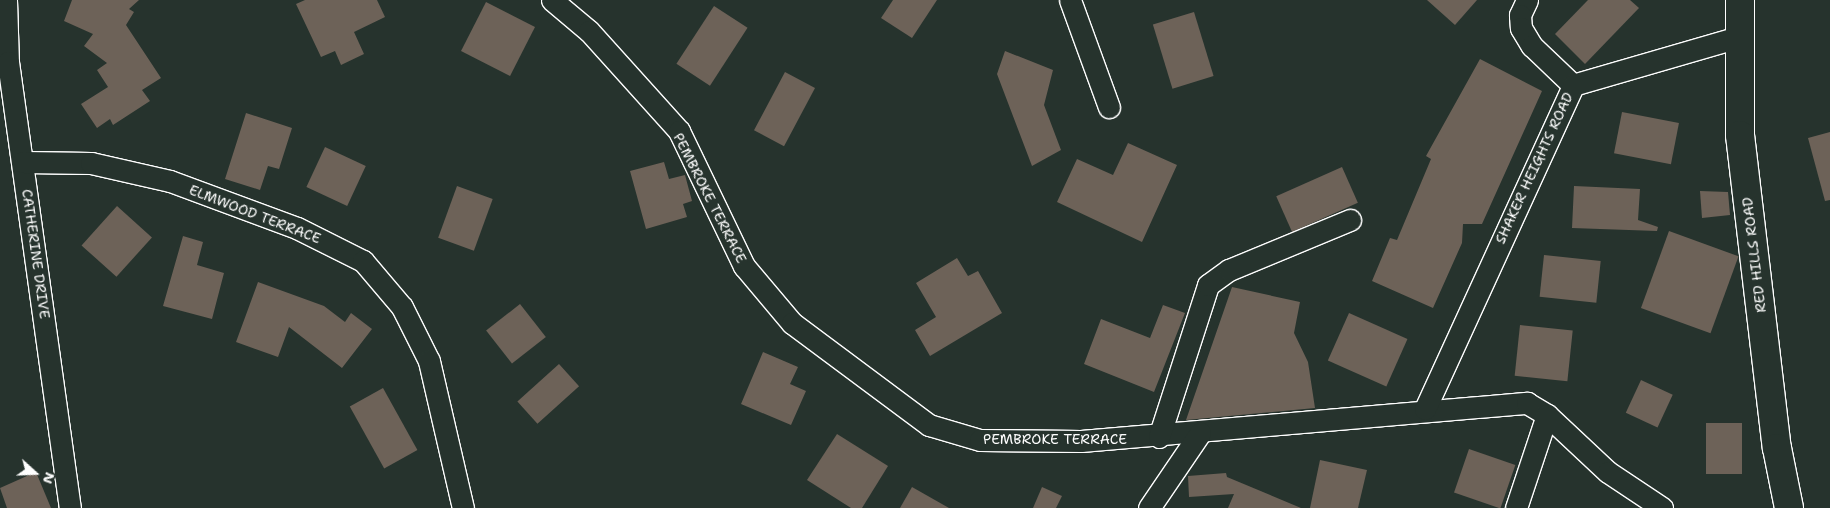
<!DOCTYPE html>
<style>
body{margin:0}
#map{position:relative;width:1830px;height:508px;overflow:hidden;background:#26332d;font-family:"Shantell Sans",sans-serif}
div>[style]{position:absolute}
.building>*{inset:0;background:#6d6258;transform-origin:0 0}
.roads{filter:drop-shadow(1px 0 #fff) drop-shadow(-1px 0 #fff) drop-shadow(0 1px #fff) drop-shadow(0 -1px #fff)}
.minor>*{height:21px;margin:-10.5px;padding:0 10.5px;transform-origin:10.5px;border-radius:10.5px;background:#26332d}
.secondary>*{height:28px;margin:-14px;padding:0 14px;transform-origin:14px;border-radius:14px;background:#26332d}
span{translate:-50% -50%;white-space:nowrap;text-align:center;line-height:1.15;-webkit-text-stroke:4.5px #26332d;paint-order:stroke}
.street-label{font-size:14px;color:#fff}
.north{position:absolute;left:10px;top:448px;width:50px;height:50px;-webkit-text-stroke:4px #26332d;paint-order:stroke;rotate:110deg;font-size:14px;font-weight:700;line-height:20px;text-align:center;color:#fff}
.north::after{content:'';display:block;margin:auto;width:18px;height:22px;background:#fff;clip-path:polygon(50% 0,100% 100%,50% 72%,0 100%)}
</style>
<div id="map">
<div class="building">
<div style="clip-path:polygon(72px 0,139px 0,129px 9px,134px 12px,126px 25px,161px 78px,142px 90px,150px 101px,113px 125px,110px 119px,97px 128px,81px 104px,108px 87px,97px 70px,107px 63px,84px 46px,93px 34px,64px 21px)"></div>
<div style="clip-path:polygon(305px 0,377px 0,385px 17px,354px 32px,364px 54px,341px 65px,335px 51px,321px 57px,296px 4px)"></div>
<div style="clip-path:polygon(893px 0,937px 0,912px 38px,881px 18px)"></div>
<div style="clip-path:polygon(1427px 0,1477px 0,1455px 25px)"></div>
<div style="clip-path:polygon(1588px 0,1630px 0,1639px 8px,1585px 64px,1555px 34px)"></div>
<div style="left:486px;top:2px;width:55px;height:55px;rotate:27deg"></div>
<div style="left:714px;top:6px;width:40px;height:69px;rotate:33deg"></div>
<div style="left:1194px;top:12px;width:67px;height:43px;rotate:73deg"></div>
<div style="clip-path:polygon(1005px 51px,1053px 70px,1044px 105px,1061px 150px,1032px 166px,997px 74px)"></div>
<div style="clip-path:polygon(1480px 59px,1542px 91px,1482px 224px,1463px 224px,1462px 243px,1433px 308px,1372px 281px,1390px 238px,1397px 240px,1431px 159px,1426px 156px)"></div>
<div style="left:785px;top:72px;width:34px;height:66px;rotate:28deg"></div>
<div style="left:1622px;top:112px;width:58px;height:42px;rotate:11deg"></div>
<div style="clip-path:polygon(246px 113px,292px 128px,279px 169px,268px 166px,260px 190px,225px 179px)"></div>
<div style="clip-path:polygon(1830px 132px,1830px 200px,1825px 201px,1808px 138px)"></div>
<div style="clip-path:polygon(1128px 143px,1177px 165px,1142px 242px,1057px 202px,1077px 159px,1113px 175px)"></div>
<div style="left:325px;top:147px;width:45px;height:44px;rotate:25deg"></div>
<div style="clip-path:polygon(664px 162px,669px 179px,685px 175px,692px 201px,683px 204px,687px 217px,646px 229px,630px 171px)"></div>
<div style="left:1342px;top:167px;width:39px;height:72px;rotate:66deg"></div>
<div style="left:457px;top:186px;width:38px;height:55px;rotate:20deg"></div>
<div style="clip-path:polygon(1574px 186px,1640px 189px,1638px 220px,1658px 227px,1657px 231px,1572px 228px)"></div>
<div style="clip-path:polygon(1700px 191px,1728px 192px,1730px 215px,1702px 218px)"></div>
<div style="left:117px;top:206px;width:47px;height:53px;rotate:42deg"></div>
<div style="left:1669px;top:231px;width:74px;height:82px;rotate:20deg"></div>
<div style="clip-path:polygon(183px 236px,203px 242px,197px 265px,224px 273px,212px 319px,163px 306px)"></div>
<div style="left:1544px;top:255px;width:57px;height:42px;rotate:6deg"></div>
<div style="clip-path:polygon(957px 258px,968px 276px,978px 271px,1002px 313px,930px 356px,915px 330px,936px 317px,916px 283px)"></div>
<div style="clip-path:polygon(258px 282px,324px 306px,345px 322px,351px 313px,372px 329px,342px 368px,289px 327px,278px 357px,236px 342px)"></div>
<div style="clip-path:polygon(1232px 287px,1300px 302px,1294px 333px,1308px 362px,1315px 408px,1186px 420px)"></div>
<div style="left:520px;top:304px;width:42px;height:43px;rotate:52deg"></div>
<div style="clip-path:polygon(1163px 305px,1185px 313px,1154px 392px,1084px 364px,1101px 319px,1150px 338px)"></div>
<div style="left:1349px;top:313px;width:64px;height:52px;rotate:24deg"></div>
<div style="left:1520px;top:325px;width:53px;height:51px;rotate:6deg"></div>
<div style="clip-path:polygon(763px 352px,798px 367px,790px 384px,806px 391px,791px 425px,741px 404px)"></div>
<div style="left:559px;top:364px;width:30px;height:56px;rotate:48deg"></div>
<div style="left:1641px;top:380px;width:35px;height:36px;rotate:25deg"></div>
<div style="left:383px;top:388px;width:71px;height:38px;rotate:61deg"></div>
<div style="left:1706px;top:423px;width:36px;height:51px"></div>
<div style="clip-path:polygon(837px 434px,888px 466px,862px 508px,851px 508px,807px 480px)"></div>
<div style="left:1469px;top:449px;width:49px;height:46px;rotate:19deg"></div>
<div style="clip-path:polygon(1320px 460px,1367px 470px,1358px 508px,1310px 508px)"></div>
<div style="clip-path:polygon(36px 472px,51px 508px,7px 508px,0 488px)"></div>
<div style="clip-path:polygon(1226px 473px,1227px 477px,1301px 508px,1228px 508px,1234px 494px,1189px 497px,1188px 476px)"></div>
<div style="clip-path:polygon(912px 487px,949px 508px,900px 508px)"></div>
<div style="clip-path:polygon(1042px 487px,1062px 496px,1056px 508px,1033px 508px)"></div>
</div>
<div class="roads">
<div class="minor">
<div style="left:6px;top:0;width:62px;rotate:88.2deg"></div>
<div style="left:8px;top:62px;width:450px;rotate:82.1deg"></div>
<div style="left:552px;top:0;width:48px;rotate:40deg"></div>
<div style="left:589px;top:31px;width:135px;rotate:48deg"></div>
<div style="left:679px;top:131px;width:150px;rotate:64.3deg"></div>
<div style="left:744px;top:266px;width:75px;rotate:49.9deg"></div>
<div style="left:792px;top:323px;width:171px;rotate:36.7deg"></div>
<div style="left:929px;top:425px;width:53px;rotate:16.4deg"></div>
<div style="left:980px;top:440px;width:101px;rotate:0.6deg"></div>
<div style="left:1081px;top:441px;width:448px;rotate:-4.9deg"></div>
<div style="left:1527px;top:403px;width:23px;rotate:31deg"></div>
<div style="left:1547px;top:415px;width:83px;rotate:43.1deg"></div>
<div style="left:1608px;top:472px;width:65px;rotate:33.7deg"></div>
<div style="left:1070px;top:0;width:114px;rotate:70deg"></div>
<div style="left:1527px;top:0;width:17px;rotate:115deg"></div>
<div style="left:1520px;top:15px;width:13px;rotate:86deg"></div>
<div style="left:1521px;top:28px;width:21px;rotate:59deg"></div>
<div style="left:1532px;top:46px;width:57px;rotate:43.6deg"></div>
<div style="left:23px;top:162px;width:68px;rotate:0.8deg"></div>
<div style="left:91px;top:163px;width:81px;rotate:12.8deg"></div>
<div style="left:170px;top:181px;width:135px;rotate:20.3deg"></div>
<div style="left:297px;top:228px;width:74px;rotate:26.6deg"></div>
<div style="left:363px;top:261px;width:60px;rotate:49.7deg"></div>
<div style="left:402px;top:307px;width:60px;rotate:63.4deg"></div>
<div style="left:429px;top:361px;width:151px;rotate:77deg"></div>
<div style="left:1425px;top:409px;width:356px;rotate:-65.4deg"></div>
<div style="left:1573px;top:85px;width:172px;rotate:-16.2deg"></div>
<div style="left:1159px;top:437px;width:160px;rotate:-72.1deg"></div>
<div style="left:1208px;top:285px;width:26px;rotate:-36deg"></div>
<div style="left:1229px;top:270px;width:131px;rotate:-22.5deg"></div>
<div style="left:1149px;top:508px;width:91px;rotate:-55.8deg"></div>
<div style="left:1516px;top:508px;width:98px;rotate:-71.6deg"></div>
</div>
<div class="secondary">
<div style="left:1740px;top:0;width:135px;rotate:90deg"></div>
<div style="left:1740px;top:135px;width:315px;rotate:83.3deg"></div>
<div style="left:1777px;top:448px;width:61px;rotate:78.7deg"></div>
</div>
</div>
<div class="street-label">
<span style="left:1534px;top:168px;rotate:-65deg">SHAKER HEIGHTS ROAD</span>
<span style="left:710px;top:198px;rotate:63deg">PEMBROKE TERRACE</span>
<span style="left:255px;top:214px;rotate:21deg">ELMWOOD TERRACE</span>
<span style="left:36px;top:254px;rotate:82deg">CATHERINE DRIVE</span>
<span style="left:1754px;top:255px;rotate:-97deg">RED HILLS ROAD</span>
<span style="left:1055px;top:439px">PEMBROKE TERRACE</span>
</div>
<div class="north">N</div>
</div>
